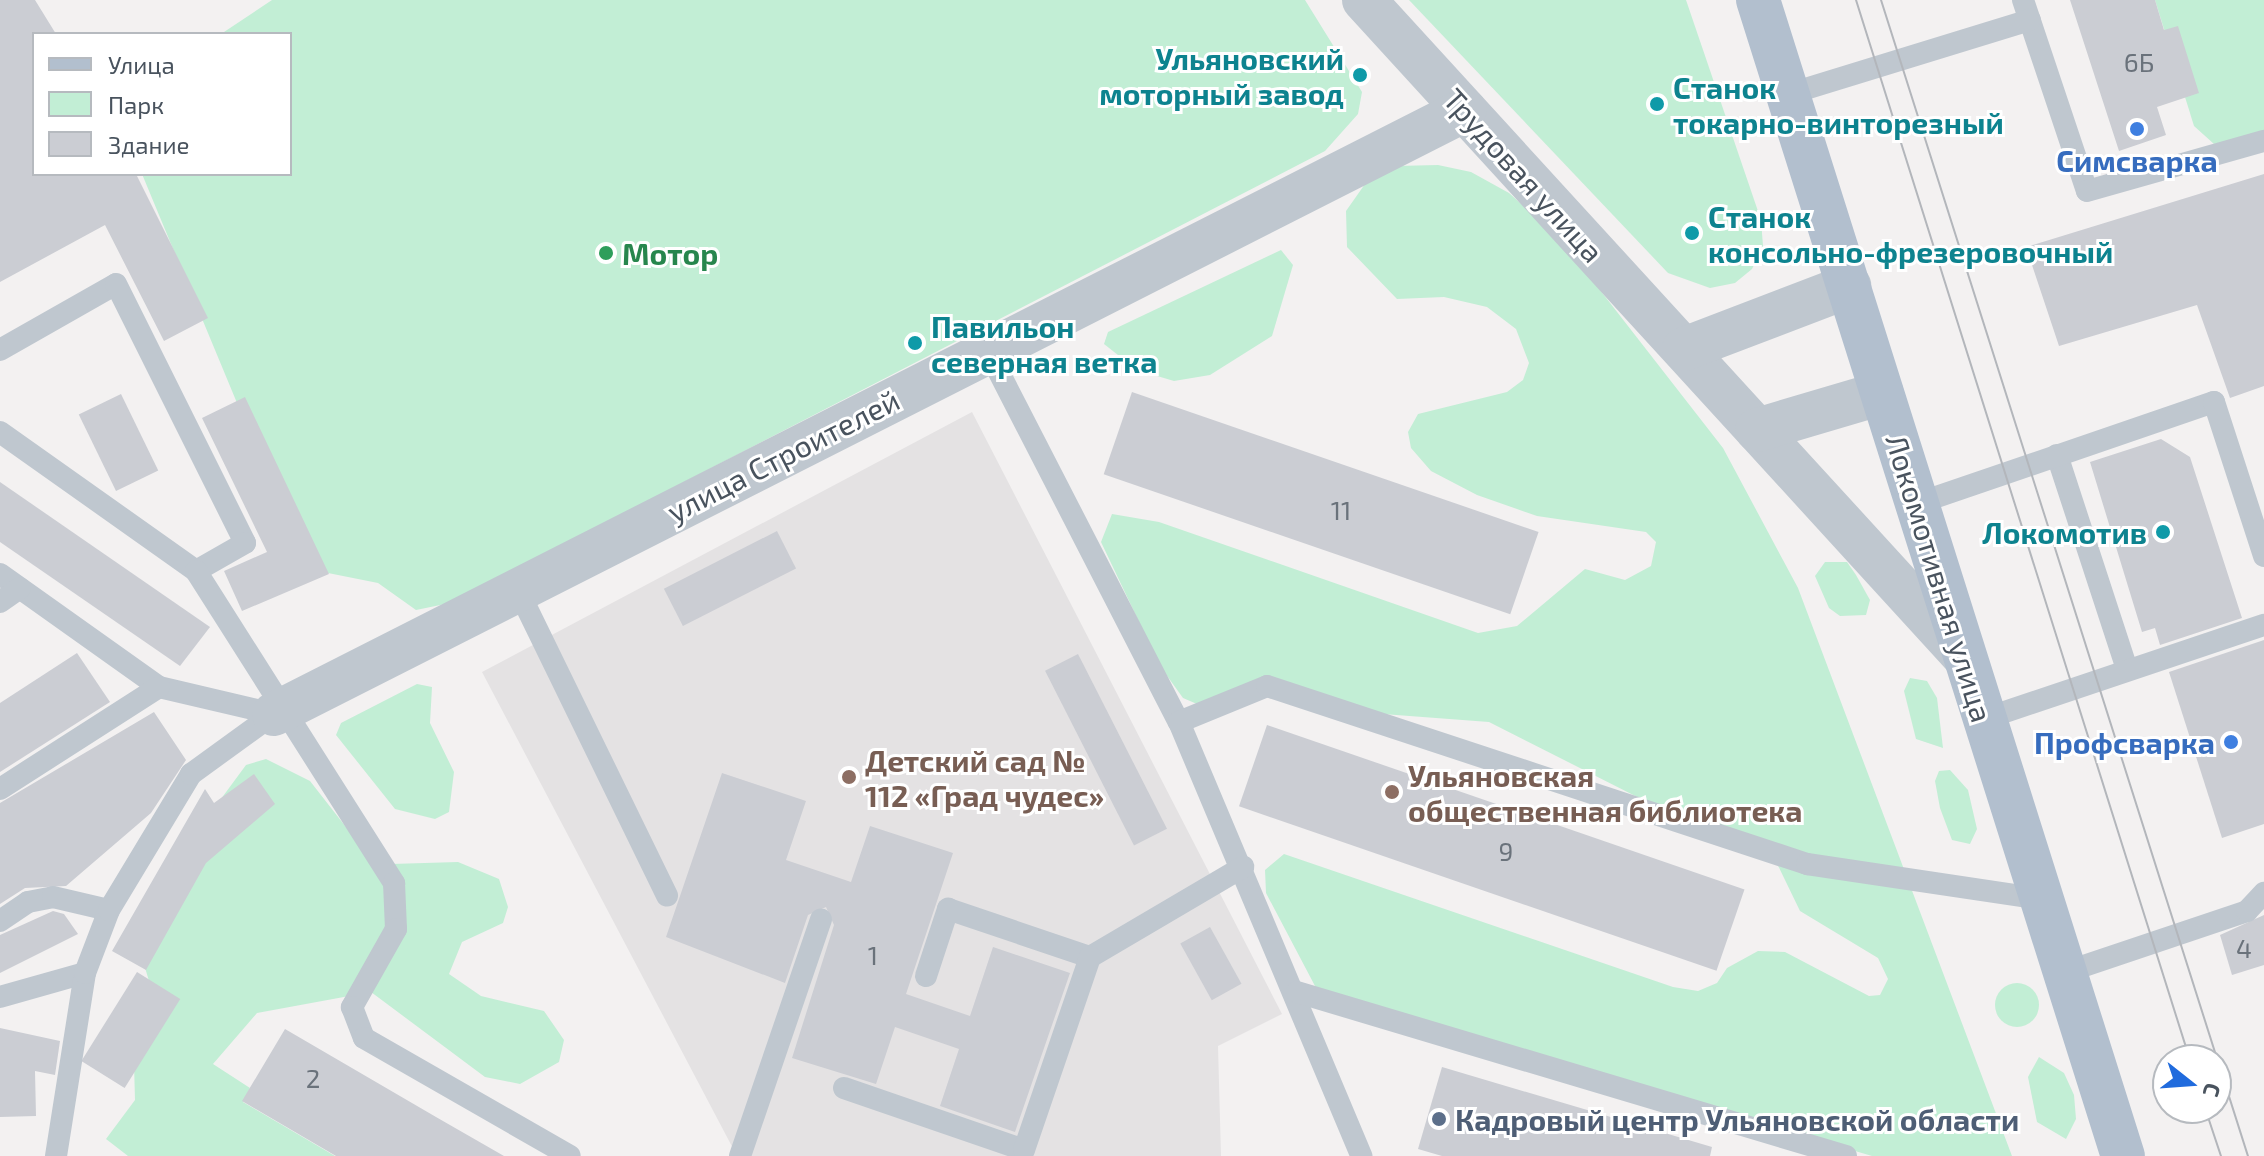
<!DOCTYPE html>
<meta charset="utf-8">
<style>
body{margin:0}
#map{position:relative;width:2264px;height:1156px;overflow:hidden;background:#f3f1f1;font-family:"Exo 2",sans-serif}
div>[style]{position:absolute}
.education>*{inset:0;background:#e4e2e3}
.green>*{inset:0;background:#c2eed5}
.round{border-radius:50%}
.building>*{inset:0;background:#cbcdd3;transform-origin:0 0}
.lane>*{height:22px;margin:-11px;padding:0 11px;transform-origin:11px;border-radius:11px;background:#bfc7cf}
.street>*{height:44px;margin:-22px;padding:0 22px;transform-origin:22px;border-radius:22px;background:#bfc7cf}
.primary>*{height:44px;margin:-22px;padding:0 22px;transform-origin:22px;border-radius:22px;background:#b2bfce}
.tram>*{height:2px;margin:-1px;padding:0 1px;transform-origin:1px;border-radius:1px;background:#b3b6bb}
.dots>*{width:22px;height:22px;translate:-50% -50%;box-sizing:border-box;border:4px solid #fff;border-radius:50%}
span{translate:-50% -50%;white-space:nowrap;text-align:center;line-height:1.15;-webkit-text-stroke:6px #fff;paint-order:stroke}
.number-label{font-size:26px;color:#6a727b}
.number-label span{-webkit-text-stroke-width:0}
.culture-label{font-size:30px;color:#0d838f;font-weight:700}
.right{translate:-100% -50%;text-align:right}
.left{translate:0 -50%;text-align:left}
.shop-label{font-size:30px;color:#366cbe;font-weight:700}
.street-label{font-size:30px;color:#49535e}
.leisure-label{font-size:30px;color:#27864d;font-weight:700}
.education-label{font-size:30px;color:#785e54;font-weight:700}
.service-label{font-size:30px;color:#4e5e75;font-weight:700}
.legend{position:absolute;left:32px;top:32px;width:260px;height:144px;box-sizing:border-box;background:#fff;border:2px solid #b6babf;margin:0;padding:10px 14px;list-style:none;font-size:24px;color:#49535e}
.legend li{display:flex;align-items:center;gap:16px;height:40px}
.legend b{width:40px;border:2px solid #b6babf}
.north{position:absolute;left:2152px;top:1044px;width:80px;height:80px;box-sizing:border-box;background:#fff;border:2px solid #b6babf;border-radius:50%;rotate:107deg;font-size:22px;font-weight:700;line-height:32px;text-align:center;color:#49535e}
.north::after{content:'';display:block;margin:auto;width:28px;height:36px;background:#206bdd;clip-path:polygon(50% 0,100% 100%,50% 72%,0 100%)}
</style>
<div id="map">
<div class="education">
<div style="clip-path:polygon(972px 412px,1282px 1014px,1218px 1046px,1221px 1156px,737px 1156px,482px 672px)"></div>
</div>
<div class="green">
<div style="clip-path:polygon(272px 0,1305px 0,1362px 92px,1358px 114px,1325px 151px,450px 603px,416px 610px,378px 583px,318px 571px,293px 538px,142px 174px,290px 174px,290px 34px,221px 34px)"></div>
<div style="clip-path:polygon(1409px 0,1686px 0,1761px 220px,1763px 246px,1752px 269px,1735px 283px,1710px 288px,1668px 273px)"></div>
<div style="clip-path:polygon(2155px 0,2264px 0,2264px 137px,2214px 144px,2194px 126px)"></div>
<div style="clip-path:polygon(1438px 165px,1471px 172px,1509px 193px,1561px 240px,1723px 448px,1798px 588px,2012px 1156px,1872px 1156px,1335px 998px,1315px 986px,1266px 893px,1265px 870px,1284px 854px,1673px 987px,1698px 991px,1717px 983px,1727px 968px,1758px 951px,1785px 952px,1869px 996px,1880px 995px,1888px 979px,1878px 958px,1800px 911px,1769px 847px,1655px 806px,1489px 722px,1383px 714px,1292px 685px,1197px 704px,1183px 698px,1160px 666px,1101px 542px,1112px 514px,1159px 522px,1478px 633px,1517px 626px,1585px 569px,1625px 580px,1651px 566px,1656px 542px,1646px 532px,1537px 516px,1477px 495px,1431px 471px,1411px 448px,1408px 432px,1418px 414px,1507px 392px,1523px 380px,1529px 363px,1516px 329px,1487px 307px,1444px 297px,1397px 299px,1347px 247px,1346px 211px,1365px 184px,1396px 166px)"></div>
<div style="clip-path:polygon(1281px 250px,1293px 265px,1272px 336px,1210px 375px,1174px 381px,1137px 370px,1104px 344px,1108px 332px)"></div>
<div style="clip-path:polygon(1825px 562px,1847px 562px,1856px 575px,1870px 600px,1866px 615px,1840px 616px,1829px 608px,1815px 576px)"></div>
<div style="clip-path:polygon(1910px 678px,1927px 681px,1937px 698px,1943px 748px,1916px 739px,1904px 691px)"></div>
<div style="clip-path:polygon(417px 684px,432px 687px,430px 723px,454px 772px,449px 812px,435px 819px,395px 809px,336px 735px,341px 723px)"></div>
<div style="clip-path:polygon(266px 759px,310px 781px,367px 854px,391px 864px,458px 862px,499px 879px,508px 907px,503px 923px,462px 942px,449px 974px,481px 996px,544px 1011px,564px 1040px,559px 1062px,520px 1084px,485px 1077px,371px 992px,257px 1013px,213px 1064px,250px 1088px,243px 1102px,335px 1156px,128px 1156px,106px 1139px,135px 1100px,134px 1064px,152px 991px,140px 951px,201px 826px,246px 765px)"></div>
<div style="clip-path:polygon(1950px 770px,1968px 790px,1977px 829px,1970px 844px,1952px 840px,1940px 808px,1935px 781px,1939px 771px)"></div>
<div class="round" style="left:1995px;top:983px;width:44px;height:44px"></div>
<div style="clip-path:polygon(2039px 1057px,2064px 1073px,2074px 1095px,2076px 1119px,2066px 1139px,2037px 1122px,2028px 1077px)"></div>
</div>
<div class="building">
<div style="clip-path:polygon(0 0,35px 0,56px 34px,34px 34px,34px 174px,136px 174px,208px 318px,164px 341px,105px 225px,0 282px)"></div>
<div style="clip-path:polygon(2070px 0,2155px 0,2164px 30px,2178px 26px,2199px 93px,2157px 107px,2166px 135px,2119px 151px)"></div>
<div style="clip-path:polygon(2264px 174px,2264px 386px,2230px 398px,2197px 305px,2059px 346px,2026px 247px)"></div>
<div style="left:1132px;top:392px;width:430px;height:87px;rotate:19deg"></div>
<div style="left:121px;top:394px;width:85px;height:47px;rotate:64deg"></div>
<div style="clip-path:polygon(245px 397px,329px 574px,242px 611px,224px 571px,267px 552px,202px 418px)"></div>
<div style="clip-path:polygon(2161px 439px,2190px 457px,2242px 618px,2160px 645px,2155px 628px,2142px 632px,2090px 462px)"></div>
<div style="clip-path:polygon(0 482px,210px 627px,180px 666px,0 542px)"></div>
<div style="left:777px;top:531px;width:42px;height:127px;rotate:63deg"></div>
<div style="clip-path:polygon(2264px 640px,2264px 824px,2222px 838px,2169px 672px)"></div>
<div style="clip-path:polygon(77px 653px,110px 702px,0 772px,0 703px)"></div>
<div style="left:1078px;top:654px;width:196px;height:37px;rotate:63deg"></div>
<div style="clip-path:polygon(154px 712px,186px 760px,151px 813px,66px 886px,25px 888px,0 904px,0 803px)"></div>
<div style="left:1267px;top:725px;width:505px;height:86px;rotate:19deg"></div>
<div style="clip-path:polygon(722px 773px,806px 801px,786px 860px,851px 882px,870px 826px,953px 853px,906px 994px,970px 1016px,993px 947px,1070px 973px,1015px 1132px,940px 1106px,959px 1049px,895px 1027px,876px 1084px,792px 1058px,834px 925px,826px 907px,808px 915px,785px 983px,666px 937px)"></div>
<div style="clip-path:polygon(254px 774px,275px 804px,206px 863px,146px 970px,112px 951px,205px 789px,214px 803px)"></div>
<div style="clip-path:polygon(53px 911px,64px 914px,78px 934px,0 973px,0 935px)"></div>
<div style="clip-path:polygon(2264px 915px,2264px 965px,2232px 975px,2220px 935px)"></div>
<div style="left:1210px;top:927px;width:65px;height:34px;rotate:61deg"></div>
<div style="left:137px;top:972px;width:51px;height:105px;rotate:32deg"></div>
<div style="clip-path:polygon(0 1028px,60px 1041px,55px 1075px,35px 1071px,36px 1116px,0 1117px)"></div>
<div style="clip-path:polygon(285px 1029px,436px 1117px,504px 1156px,336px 1156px,242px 1101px)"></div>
<div style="clip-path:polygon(1442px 1067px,1712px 1147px,1710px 1156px,1442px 1156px,1418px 1149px)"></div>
</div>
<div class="lane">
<div style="left:2023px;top:0;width:201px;rotate:71.5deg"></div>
<div style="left:2087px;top:191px;width:184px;rotate:-15.8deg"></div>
<div style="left:1789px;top:94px;width:252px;rotate:-17.1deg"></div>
<div style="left:0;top:350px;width:133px;rotate:-29.6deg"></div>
<div style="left:116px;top:284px;width:289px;rotate:63.5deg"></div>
<div style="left:245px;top:543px;width:56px;rotate:150.3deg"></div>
<div style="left:988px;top:351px;width:417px;rotate:62.8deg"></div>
<div style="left:1179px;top:722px;width:471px;rotate:67.2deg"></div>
<div style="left:0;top:432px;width:240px;rotate:35.3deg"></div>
<div style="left:196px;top:571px;width:370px;rotate:57.6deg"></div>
<div style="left:394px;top:883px;width:46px;rotate:87.5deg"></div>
<div style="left:396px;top:929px;width:90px;rotate:119.4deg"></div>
<div style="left:352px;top:1007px;width:33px;rotate:69deg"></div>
<div style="left:364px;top:1038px;width:237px;rotate:29.8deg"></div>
<div style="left:2057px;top:455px;width:225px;rotate:71.9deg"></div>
<div style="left:1916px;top:504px;width:315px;rotate:-18.9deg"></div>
<div style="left:2214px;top:402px;width:162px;rotate:72deg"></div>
<div style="left:0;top:574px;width:195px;rotate:35.4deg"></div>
<div style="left:159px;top:687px;width:118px;rotate:13.2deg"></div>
<div style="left:518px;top:590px;width:340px;rotate:64deg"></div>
<div style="left:0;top:602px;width:24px;rotate:-35deg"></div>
<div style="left:1984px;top:719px;width:295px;rotate:-18.6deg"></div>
<div style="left:1179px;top:722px;width:95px;rotate:-22.2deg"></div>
<div style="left:1267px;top:686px;width:569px;rotate:18.24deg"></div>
<div style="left:1807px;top:864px;width:238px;rotate:8.5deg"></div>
<div style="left:0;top:789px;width:189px;rotate:-32.7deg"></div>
<div style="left:0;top:921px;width:34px;rotate:-34deg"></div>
<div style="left:28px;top:902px;width:25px;rotate:-11deg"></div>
<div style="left:53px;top:897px;width:57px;rotate:13.1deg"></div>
<div style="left:2066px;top:972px;width:191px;rotate:-18.6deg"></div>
<div style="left:2247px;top:911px;width:25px;rotate:-47deg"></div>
<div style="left:926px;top:976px;width:71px;rotate:-71.8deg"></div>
<div style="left:948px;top:909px;width:150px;rotate:18.7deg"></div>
<div style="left:1090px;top:957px;width:178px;rotate:-30.5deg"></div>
<div style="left:1297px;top:992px;width:573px;rotate:16.63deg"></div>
<div style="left:0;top:997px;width:88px;rotate:-15.8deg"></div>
<div style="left:844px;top:1088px;width:190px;rotate:19deg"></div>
<div style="left:1024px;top:1150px;width:204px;rotate:-71.1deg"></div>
<div style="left:56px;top:1156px;width:185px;rotate:-81deg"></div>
<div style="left:85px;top:973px;width:67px;rotate:-69.1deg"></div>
<div style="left:109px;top:910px;width:159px;rotate:-58.9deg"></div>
<div style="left:191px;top:774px;width:102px;rotate:-35.9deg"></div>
<div style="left:740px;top:1156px;width:250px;rotate:-71.1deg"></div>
</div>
<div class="street">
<div style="left:1364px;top:0;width:888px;rotate:47.56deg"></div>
<div style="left:1684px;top:349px;width:177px;rotate:-20.9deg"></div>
<div style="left:1757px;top:430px;width:130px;rotate:-16.5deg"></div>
<div style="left:274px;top:714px;width:1335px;rotate:-26.89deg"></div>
</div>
<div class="primary">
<div style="left:1758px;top:0;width:1212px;rotate:72.48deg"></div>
</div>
<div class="tram">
<div style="left:1856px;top:0;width:1111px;rotate:72.51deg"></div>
<div style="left:1881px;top:0;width:1213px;rotate:72.39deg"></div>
<div style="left:2205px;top:1108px;width:51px;rotate:71.6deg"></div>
</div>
<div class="dots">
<div style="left:1360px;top:75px;background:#0f9aa8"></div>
<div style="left:1657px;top:104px;background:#0f9aa8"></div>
<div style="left:2137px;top:129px;background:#3f7fe0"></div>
<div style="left:1692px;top:233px;background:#0f9aa8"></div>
<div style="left:606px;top:253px;background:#2e9e5b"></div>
<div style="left:915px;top:343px;background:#0f9aa8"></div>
<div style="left:2163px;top:532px;background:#0f9aa8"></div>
<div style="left:2231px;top:742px;background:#3f7fe0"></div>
<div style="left:849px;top:777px;background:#8d6e63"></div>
<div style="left:1392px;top:792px;background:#8d6e63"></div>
<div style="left:1439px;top:1119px;background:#5c6f8a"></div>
</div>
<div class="number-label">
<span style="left:2139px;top:62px">6Б</span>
<span style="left:1341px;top:510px">11</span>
<span style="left:1506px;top:851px">9</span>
<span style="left:2244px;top:948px">4</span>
<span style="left:873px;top:955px">1</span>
<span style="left:313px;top:1078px">2</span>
</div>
<div class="culture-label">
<span class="right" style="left:1344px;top:75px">Ульяновский<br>моторный завод</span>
<span class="left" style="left:1673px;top:104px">Станок<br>токарно-винторезный</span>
<span class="left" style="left:1708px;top:233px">Станок<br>консольно-фрезеровочный</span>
<span class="left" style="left:931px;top:343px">Павильон<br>северная ветка</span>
<span class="right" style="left:2147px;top:532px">Локомотив</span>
</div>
<div class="shop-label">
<span style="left:2137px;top:160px">Симсварка</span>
<span class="right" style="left:2215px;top:742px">Профсварка</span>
</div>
<div class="street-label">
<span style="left:1524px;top:175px;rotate:48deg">Трудовая улица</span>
<span style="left:783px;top:455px;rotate:-27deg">улица Строителей</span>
<span style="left:1940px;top:578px;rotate:73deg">Локомотивная улица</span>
</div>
<div class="leisure-label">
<span class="left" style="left:622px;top:253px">Мотор</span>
</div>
<div class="education-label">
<span class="left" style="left:865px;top:777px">Детский сад №<br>112 «Град чудес»</span>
<span class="left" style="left:1408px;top:792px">Ульяновская<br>общественная библиотека</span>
</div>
<div class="service-label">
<span class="left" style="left:1455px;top:1119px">Кадровый центр Ульяновской области</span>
</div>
<ul class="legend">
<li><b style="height:10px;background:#b2bfce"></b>Улица</li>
<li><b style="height:22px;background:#c2eed5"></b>Парк</li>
<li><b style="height:22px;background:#cbcdd3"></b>Здание</li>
</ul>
<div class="north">С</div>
</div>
